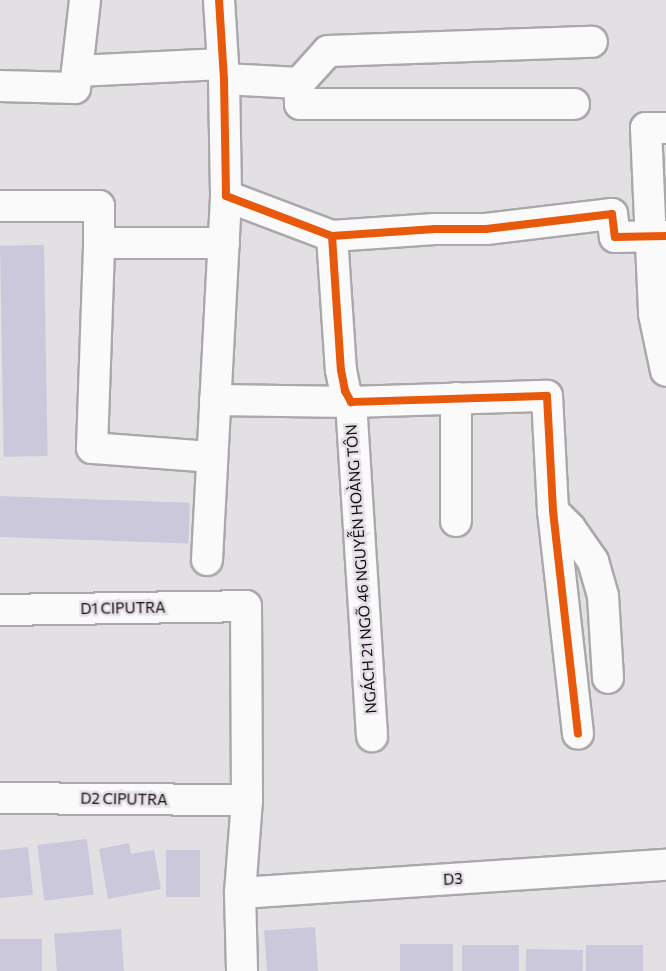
<!DOCTYPE html>
<meta charset="utf-8">
<style>
body{margin:0}
#map{position:relative;width:666px;height:971px;overflow:hidden;background:#e3e0e4;font-family:Commissioner,sans-serif}
div>[style]{position:absolute}
.building>*{inset:0;background:#cac8da;transform-origin:0 0}
.roads{filter:drop-shadow(2px 0 #aaa8ab) drop-shadow(-2px 0 #aaa8ab) drop-shadow(0 2px #aaa8ab) drop-shadow(0 -2px #aaa8ab)}
.minor>*{height:30px;margin:-15px;padding:0 15px;transform-origin:15px;border-radius:15px;background:#fbfafb}
.cycleway>*{height:8px;margin:-4px;padding:0 4px;transform-origin:4px;border-radius:4px;background:#e8590c}
span{translate:-50% -50%;white-space:nowrap;text-align:center;line-height:1.15;-webkit-text-stroke:5px #e4dfe5;paint-order:stroke}
.street-label{font-size:15px;color:#0e0c0e}
</style>
<div id="map">
<div class="building">
<div style="left:44px;top:245px;width:211px;height:44px;rotate:89deg"></div>
<div style="left:0;top:496px;width:190px;height:41px;rotate:2deg"></div>
<div style="left:87px;top:839px;width:56px;height:50px;rotate:83deg"></div>
<div style="clip-path:polygon(129px 843px,131px 854px,154px 850px,161px 889px,108px 899px,99px 849px)"></div>
<div style="clip-path:polygon(28px 847px,33px 895px,0 898px,0 850px)"></div>
<div style="left:166px;top:850px;width:34px;height:47px"></div>
<div style="left:315px;top:927px;width:44px;height:51px;rotate:86deg"></div>
<div style="left:121px;top:929px;width:42px;height:67px;rotate:86deg"></div>
<div style="left:0;top:939px;width:42px;height:32px"></div>
<div style="left:400px;top:944px;width:53px;height:27px"></div>
<div style="left:462px;top:945px;width:57px;height:26px"></div>
<div style="left:643px;top:945px;width:26px;height:57px;rotate:90deg"></div>
<div style="left:526px;top:949px;width:57px;height:22px;rotate:1deg"></div>
</div>
<div class="roads">
<div class="minor">
<div style="left:219px;top:0;width:79px;rotate:86.4deg"></div>
<div style="left:224px;top:79px;width:117px;rotate:89deg"></div>
<div style="left:226px;top:196px;width:113px;rotate:20.7deg"></div>
<div style="left:332px;top:236px;width:103px;rotate:-3.9deg"></div>
<div style="left:435px;top:229px;width:51px"></div>
<div style="left:486px;top:229px;width:127px;rotate:-6.8deg"></div>
<div style="left:612px;top:214px;width:23px;rotate:83deg"></div>
<div style="left:615px;top:237px;width:51px;rotate:-1.1deg"></div>
<div style="left:77px;top:71px;width:145px;rotate:-2.8deg"></div>
<div style="left:224px;top:79px;width:75px;rotate:3.1deg"></div>
<div style="left:299px;top:83px;width:21px;rotate:87deg"></div>
<div style="left:300px;top:104px;width:274px"></div>
<div style="left:299px;top:83px;width:43px;rotate:-47.8deg"></div>
<div style="left:328px;top:51px;width:264px;rotate:-2deg"></div>
<div style="left:0;top:86px;width:75px;rotate:1.5deg"></div>
<div style="left:75px;top:88px;width:89px;rotate:-83.5deg"></div>
<div style="left:666px;top:128px;width:20px;rotate:180deg"></div>
<div style="left:646px;top:128px;width:186px;rotate:87.5deg"></div>
<div style="left:654px;top:314px;width:58px;rotate:78.1deg"></div>
<div style="left:0;top:206px;width:99px"></div>
<div style="left:99px;top:206px;width:37px;rotate:90deg"></div>
<div style="left:332px;top:236px;width:134px;rotate:86.2deg"></div>
<div style="left:341px;top:370px;width:21px;rotate:79deg"></div>
<div style="left:345px;top:391px;width:13px;rotate:61deg"></div>
<div style="left:351px;top:402px;width:196px;rotate:-1.8deg"></div>
<div style="left:547px;top:396px;width:115px;rotate:87deg"></div>
<div style="left:553px;top:511px;width:224px;rotate:83.6deg"></div>
<div style="left:215px;top:400px;width:136px;rotate:0.8deg"></div>
<div style="left:351px;top:402px;width:335px;rotate:86.4deg"></div>
<div style="left:212px;top:457px;width:120px;rotate:-175.7deg"></div>
<div style="left:92px;top:448px;width:205px;rotate:-88deg"></div>
<div style="left:99px;top:243px;width:125px"></div>
<div style="left:553px;top:511px;width:24px;rotate:45deg"></div>
<div style="left:570px;top:528px;width:40px;rotate:55.1deg"></div>
<div style="left:593px;top:561px;width:36px;rotate:74deg"></div>
<div style="left:603px;top:596px;width:82px;rotate:86.5deg"></div>
<div style="left:456px;top:521px;width:123px;rotate:-90deg"></div>
<div style="left:207px;top:560px;width:364px;rotate:-87deg"></div>
<div style="left:0;top:610px;width:246px;rotate:-0.9deg"></div>
<div style="left:246px;top:606px;width:194px;rotate:89.7deg"></div>
<div style="left:247px;top:800px;width:93px;rotate:94.3deg"></div>
<div style="left:240px;top:893px;width:78px;rotate:88.5deg"></div>
<div style="left:0;top:798px;width:247px;rotate:0.5deg"></div>
<div style="left:240px;top:893px;width:427px;rotate:-3.8deg"></div>
</div>
</div>
<div class="cycleway">
<div style="left:219px;top:0;width:79px;rotate:86.4deg"></div>
<div style="left:224px;top:79px;width:117px;rotate:89deg"></div>
<div style="left:226px;top:196px;width:113px;rotate:20.7deg"></div>
<div style="left:332px;top:236px;width:103px;rotate:-3.9deg"></div>
<div style="left:435px;top:229px;width:51px"></div>
<div style="left:486px;top:229px;width:127px;rotate:-6.8deg"></div>
<div style="left:612px;top:214px;width:23px;rotate:83deg"></div>
<div style="left:615px;top:237px;width:51px;rotate:-1.1deg"></div>
<div style="left:332px;top:236px;width:134px;rotate:86.2deg"></div>
<div style="left:341px;top:370px;width:21px;rotate:79deg"></div>
<div style="left:345px;top:391px;width:13px;rotate:61deg"></div>
<div style="left:351px;top:402px;width:196px;rotate:-1.8deg"></div>
<div style="left:547px;top:396px;width:115px;rotate:87deg"></div>
<div style="left:553px;top:511px;width:224px;rotate:83.6deg"></div>
</div>
<div class="street-label">
<span style="left:361px;top:569px;rotate:-94deg">NGÁCH 21 NGÕ 46 NGUYỄN HOÀNG TÔN</span>
<span style="left:123px;top:608px;rotate:-1deg">D1 CIPUTRA</span>
<span style="left:124px;top:799px;rotate:1deg">D2 CIPUTRA</span>
<span style="left:453px;top:879px;rotate:-4deg">D3</span>
</div>
</div>
